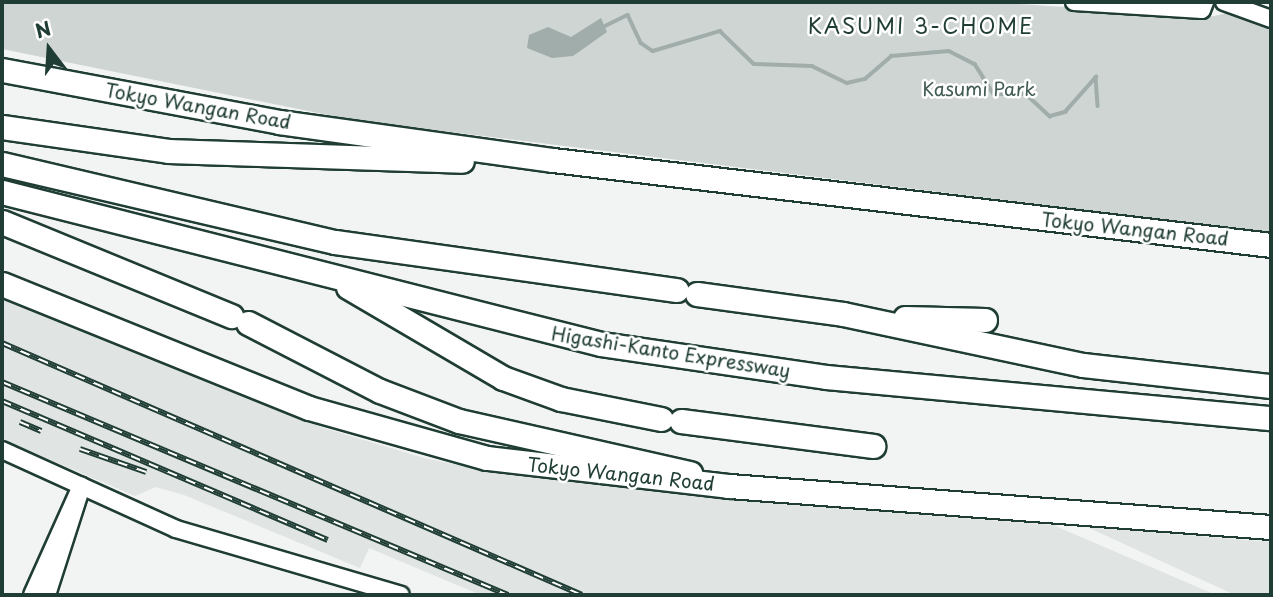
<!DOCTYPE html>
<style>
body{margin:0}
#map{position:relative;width:1273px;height:597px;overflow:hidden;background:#f2f3f3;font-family:"Playpen Sans",sans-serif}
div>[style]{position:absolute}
.built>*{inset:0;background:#e0e4e3}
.green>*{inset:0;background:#ced5d3}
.water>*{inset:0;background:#a1adaa}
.stream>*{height:3.5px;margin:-1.75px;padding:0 1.75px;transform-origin:1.75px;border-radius:1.75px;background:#a1adaa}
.roads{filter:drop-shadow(2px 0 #1f3d34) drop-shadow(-2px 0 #1f3d34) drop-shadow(0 2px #1f3d34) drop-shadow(0 -2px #1f3d34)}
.minor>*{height:16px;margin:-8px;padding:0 8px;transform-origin:8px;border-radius:8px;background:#fff}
.highway>*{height:23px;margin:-11.5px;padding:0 11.5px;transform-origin:11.5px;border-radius:11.5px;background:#fff}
.rail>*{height:6px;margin-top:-3px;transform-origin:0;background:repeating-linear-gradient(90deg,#fff 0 10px,#1f3d34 0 20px);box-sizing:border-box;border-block:2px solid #1f3d34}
span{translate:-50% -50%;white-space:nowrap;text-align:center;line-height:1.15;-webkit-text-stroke:5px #fff;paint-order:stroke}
.park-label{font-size:19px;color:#425b54}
.street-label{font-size:19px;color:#1f3d34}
.neighbourhood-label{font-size:21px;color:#1f3d34;letter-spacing:2px}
.frame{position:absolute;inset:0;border:4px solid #1f3d34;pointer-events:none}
.north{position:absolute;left:14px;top:14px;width:70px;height:70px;-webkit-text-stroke:5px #fff;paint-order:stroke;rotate:343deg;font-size:19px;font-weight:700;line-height:28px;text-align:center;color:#1f3d34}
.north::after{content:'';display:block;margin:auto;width:24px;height:32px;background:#1f3d34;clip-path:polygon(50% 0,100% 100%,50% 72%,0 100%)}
</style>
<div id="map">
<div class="built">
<div style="clip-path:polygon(2px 299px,324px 428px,424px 458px,493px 472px,780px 504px,1053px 525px,1216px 595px,481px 595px,369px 548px,360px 568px,184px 495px,156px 487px,135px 496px,2px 439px)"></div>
<div style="clip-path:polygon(1087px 527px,1271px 542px,1271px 595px,1235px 595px)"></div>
</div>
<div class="green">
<div style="clip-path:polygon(2px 2px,990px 2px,1209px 17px,1233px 12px,1271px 25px,1271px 233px,353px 120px,2px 49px)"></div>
</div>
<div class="water">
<div style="clip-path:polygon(601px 18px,607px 32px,573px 56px,552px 58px,527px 48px,529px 35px,548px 27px,571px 37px)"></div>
</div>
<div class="stream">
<div style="left:605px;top:26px;width:25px;rotate:-26deg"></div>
<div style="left:628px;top:15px;width:31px;rotate:65deg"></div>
<div style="left:641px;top:43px;width:14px;rotate:34deg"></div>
<div style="left:653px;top:51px;width:70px;rotate:-16.6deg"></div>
<div style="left:720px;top:31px;width:47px;rotate:44.1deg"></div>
<div style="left:754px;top:64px;width:58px;rotate:2deg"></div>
<div style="left:812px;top:66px;width:39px;rotate:26deg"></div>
<div style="left:847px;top:83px;width:18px;rotate:-13deg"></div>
<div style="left:865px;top:79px;width:35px;rotate:-41deg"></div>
<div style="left:891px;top:56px;width:58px;rotate:-4.9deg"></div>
<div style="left:949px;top:51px;width:29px;rotate:27deg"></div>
<div style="left:975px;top:64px;width:36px;rotate:58deg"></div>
<div style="left:994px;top:94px;width:32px"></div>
<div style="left:1026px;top:94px;width:33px;rotate:43deg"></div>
<div style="left:1050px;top:116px;width:16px;rotate:-15deg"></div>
<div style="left:1065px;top:112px;width:47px;rotate:-48.5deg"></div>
<div style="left:1096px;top:77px;width:29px;rotate:86deg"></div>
</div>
<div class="roads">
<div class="minor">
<div style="left:1074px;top:2px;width:128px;rotate:3.6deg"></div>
<div style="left:1202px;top:10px;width:9px;rotate:-69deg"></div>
<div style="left:1224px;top:2px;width:50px;rotate:19.9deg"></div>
<div style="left:2px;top:450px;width:191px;rotate:24.4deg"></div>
<div style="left:176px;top:529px;width:234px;rotate:16.3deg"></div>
<div style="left:32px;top:595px;width:120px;rotate:-65.8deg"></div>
<div style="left:47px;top:595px;width:111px;rotate:-72.2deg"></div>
</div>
<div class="highway">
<div style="left:2px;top:70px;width:282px;rotate:10.6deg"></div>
<div style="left:279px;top:122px;width:277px;rotate:7.9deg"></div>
<div style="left:553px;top:160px;width:723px;rotate:6.75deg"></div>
<div style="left:2px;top:127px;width:168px;rotate:8.2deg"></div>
<div style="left:168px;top:151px;width:294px;rotate:1.9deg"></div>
<div style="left:2px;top:164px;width:342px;rotate:13.2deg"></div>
<div style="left:335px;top:242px;width:345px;rotate:8deg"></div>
<div style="left:2px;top:192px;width:618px;rotate:14.24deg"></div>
<div style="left:601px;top:344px;width:227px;rotate:8.3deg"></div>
<div style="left:826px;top:377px;width:447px;rotate:5.3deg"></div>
<div style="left:2px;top:222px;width:248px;rotate:22.3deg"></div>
<div style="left:2px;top:284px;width:331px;rotate:22deg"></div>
<div style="left:309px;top:408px;width:185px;rotate:15.7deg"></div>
<div style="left:487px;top:458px;width:244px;rotate:6.6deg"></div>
<div style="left:729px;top:486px;width:544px;rotate:4.33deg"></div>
<div style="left:348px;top:287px;width:180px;rotate:30.4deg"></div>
<div style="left:503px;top:378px;width:62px;rotate:19.9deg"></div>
<div style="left:561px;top:399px;width:102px;rotate:11.3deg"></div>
<div style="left:697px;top:294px;width:147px;rotate:7.8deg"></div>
<div style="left:843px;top:314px;width:245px;rotate:12deg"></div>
<div style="left:1083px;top:365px;width:189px;rotate:6.4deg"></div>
<div style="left:905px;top:318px;width:80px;rotate:1.4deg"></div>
<div style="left:248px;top:323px;width:148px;rotate:27.3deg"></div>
<div style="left:380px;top:391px;width:85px;rotate:20.8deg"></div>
<div style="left:459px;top:421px;width:237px;rotate:12.7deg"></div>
<div style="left:681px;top:421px;width:194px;rotate:7.4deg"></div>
</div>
</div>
<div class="rail">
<div style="left:2px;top:343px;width:632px;rotate:23.48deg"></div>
<div style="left:2px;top:382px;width:549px;rotate:22.83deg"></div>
<div style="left:2px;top:401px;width:354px;rotate:23.1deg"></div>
<div style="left:20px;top:422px;width:23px;rotate:23deg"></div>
<div style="left:80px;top:449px;width:70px;rotate:19.2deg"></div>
</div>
<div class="park-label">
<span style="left:979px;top:89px">Kasumi Park</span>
</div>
<div class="street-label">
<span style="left:198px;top:106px;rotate:10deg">Tokyo Wangan Road</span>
<span style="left:1135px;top:229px;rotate:6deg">Tokyo Wangan Road</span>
<span style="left:671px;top:352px;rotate:9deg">Higashi-Kanto Expressway</span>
<span style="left:621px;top:474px;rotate:6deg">Tokyo Wangan Road</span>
</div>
<div class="neighbourhood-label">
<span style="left:921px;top:25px">KASUMI 3-CHOME</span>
</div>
<div class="frame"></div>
<div class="north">N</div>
</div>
